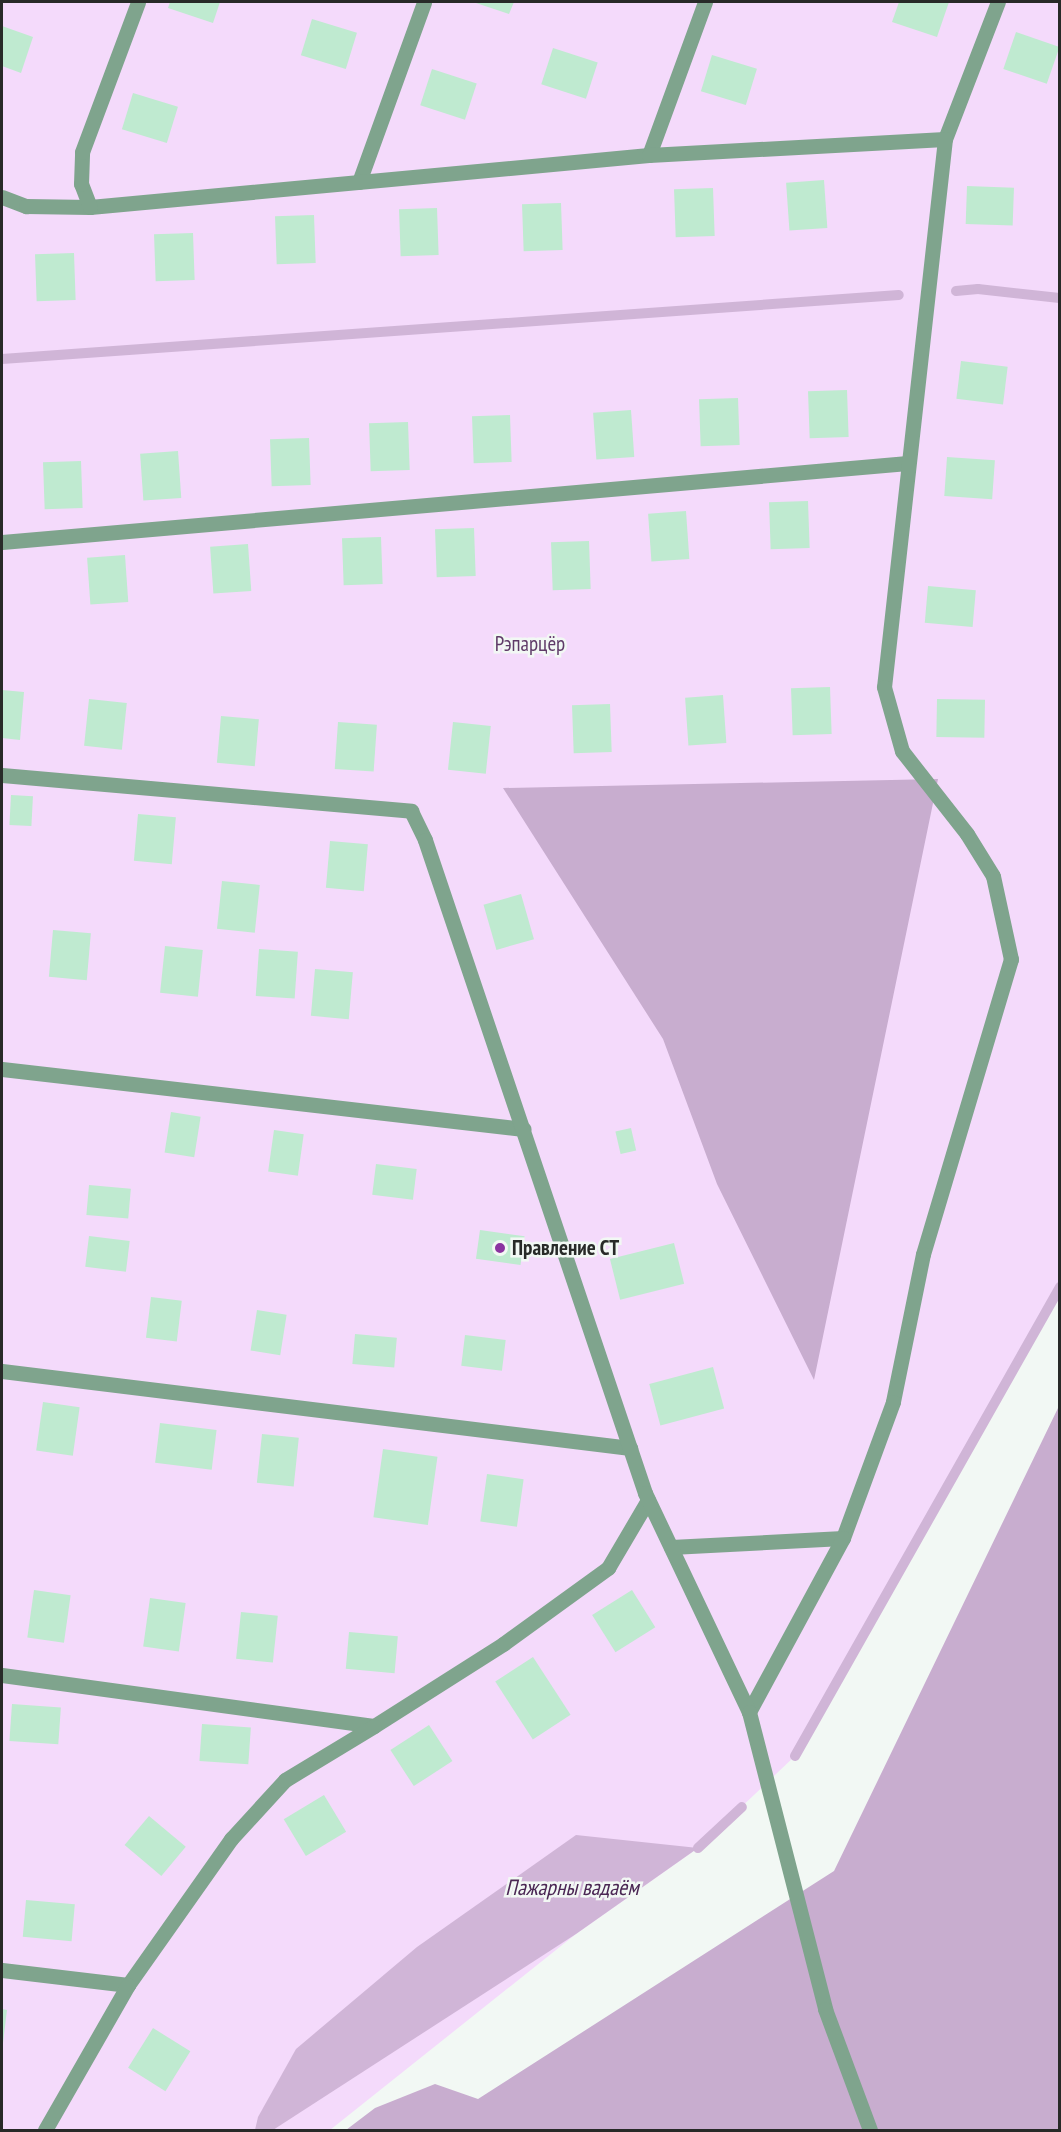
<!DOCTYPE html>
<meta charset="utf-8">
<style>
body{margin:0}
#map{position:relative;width:1061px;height:2132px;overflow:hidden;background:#f2f8f4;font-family:"PT Sans Narrow",sans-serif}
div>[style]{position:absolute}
.green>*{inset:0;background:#f4dafb}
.forest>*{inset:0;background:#c8adcf}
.water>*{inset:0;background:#d0b5d7}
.stream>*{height:10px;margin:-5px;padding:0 5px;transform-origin:5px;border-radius:5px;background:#d0b5d7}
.building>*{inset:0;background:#bfead0;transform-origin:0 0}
.lane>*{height:15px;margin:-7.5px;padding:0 7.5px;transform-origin:7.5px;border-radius:7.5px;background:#7fa48d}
.street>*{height:15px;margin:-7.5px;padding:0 7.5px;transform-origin:7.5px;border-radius:7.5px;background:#7fa48d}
.dots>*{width:16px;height:16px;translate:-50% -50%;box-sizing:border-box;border:3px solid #f2f8f4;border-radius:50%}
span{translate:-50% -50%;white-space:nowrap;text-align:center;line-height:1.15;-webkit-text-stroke:5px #f2f8f4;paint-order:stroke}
.park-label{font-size:21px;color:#5f3a68}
.poi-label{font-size:21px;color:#282a28;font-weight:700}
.left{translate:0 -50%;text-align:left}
.water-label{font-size:22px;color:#4b2754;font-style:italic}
.frame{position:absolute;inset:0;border:3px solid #282a28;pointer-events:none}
</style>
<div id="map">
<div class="green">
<div style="clip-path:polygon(2px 2px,1059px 2px,1059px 1287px,795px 1756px,698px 1848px,576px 1934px,330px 2130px,2px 2130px)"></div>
</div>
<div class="forest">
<div style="clip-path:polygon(938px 779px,814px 1380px,717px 1184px,663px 1039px,503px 788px)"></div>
<div style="clip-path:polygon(1059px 1406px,1059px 2130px,346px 2130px,375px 2108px,435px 2084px,478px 2099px,834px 1871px)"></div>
</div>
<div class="water">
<div style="clip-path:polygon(576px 1835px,698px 1848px,576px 1934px,273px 2130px,255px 2130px,258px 2117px,296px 2049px,417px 1947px)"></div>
</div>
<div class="stream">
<div style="left:956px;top:291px;width:22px;rotate:-5deg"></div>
<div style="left:978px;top:289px;width:82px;rotate:6.3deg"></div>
<div style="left:2px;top:359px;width:899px;rotate:-4.08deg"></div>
<div style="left:795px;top:1756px;width:539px;rotate:-60.53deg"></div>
<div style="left:698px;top:1848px;width:60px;rotate:-43deg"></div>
</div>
<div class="building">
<div style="clip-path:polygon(170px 2px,220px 2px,213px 23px,168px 8px)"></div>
<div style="clip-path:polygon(473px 2px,514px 2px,509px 14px)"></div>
<div style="clip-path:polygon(899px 2px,949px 2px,937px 37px,892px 22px)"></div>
<div style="left:312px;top:19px;width:47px;height:38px;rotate:17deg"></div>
<div style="clip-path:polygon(2px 26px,33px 37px,21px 73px,2px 66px)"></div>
<div style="left:1016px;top:32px;width:46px;height:39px;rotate:19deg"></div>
<div style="left:553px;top:48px;width:47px;height:38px;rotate:18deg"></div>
<div style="left:712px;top:55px;width:47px;height:38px;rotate:17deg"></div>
<div style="left:432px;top:69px;width:47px;height:38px;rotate:18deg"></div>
<div style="left:133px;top:93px;width:47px;height:38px;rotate:17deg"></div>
<div style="left:824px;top:180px;width:48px;height:38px;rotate:86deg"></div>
<div style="left:967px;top:186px;width:47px;height:38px;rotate:2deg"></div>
<div style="left:713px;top:188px;width:48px;height:39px;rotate:88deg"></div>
<div style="left:561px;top:203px;width:47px;height:39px;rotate:88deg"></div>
<div style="left:437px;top:208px;width:47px;height:38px;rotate:88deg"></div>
<div style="left:314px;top:215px;width:48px;height:39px;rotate:88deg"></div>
<div style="left:193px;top:233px;width:47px;height:39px;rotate:88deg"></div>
<div style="left:74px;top:253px;width:47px;height:39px;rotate:88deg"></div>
<div style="left:961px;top:361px;width:47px;height:38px;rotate:7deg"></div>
<div style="left:847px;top:390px;width:47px;height:39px;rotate:88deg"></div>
<div style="left:738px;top:398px;width:47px;height:39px;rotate:88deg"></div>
<div style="left:631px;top:410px;width:47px;height:38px;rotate:86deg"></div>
<div style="left:510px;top:415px;width:47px;height:38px;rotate:88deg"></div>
<div style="left:408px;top:422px;width:48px;height:39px;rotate:88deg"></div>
<div style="left:309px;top:438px;width:47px;height:39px;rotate:88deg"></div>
<div style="left:178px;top:451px;width:47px;height:38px;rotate:86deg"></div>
<div style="left:947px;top:457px;width:48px;height:39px;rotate:4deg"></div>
<div style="left:81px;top:461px;width:47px;height:38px;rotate:88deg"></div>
<div style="left:808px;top:501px;width:47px;height:39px;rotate:88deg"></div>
<div style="left:686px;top:511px;width:48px;height:38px;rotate:86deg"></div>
<div style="left:474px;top:528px;width:48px;height:39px;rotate:88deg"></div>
<div style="left:381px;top:537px;width:47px;height:39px;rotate:88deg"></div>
<div style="left:589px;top:541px;width:48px;height:38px;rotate:88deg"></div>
<div style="left:248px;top:544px;width:47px;height:38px;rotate:86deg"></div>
<div style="left:125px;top:555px;width:47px;height:38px;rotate:86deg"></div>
<div style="left:928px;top:586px;width:48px;height:37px;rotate:5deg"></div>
<div style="left:830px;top:687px;width:47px;height:39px;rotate:88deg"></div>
<div style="clip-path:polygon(2px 690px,24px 692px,20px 740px,2px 738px)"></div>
<div style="left:723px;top:695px;width:48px;height:38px;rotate:86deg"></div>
<div style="left:89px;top:699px;width:38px;height:47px;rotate:6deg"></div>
<div style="left:937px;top:699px;width:48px;height:38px;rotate:1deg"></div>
<div style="left:610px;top:704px;width:48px;height:38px;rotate:88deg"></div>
<div style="left:221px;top:716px;width:38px;height:47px;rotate:5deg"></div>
<div style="left:338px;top:722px;width:39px;height:47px;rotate:4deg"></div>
<div style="left:453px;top:722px;width:38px;height:48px;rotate:6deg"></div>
<div style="left:11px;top:795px;width:22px;height:30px;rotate:3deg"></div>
<div style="left:138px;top:814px;width:38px;height:47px;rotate:5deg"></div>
<div style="left:330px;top:841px;width:38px;height:47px;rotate:5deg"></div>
<div style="left:222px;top:881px;width:38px;height:48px;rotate:6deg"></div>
<div style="left:521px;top:894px;width:47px;height:39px;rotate:74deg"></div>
<div style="left:53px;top:930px;width:38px;height:47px;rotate:5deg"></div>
<div style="left:165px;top:946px;width:38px;height:47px;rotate:6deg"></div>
<div style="left:259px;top:949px;width:39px;height:47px;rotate:4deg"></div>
<div style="left:315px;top:969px;width:38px;height:47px;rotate:5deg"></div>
<div style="left:171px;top:1112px;width:30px;height:41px;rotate:9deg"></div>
<div style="left:631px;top:1128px;width:23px;height:16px;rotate:77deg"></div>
<div style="left:274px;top:1130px;width:30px;height:42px;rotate:8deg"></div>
<div style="left:376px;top:1164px;width:41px;height:31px;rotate:7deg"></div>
<div style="left:89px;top:1185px;width:42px;height:30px;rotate:5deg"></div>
<div style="left:480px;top:1230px;width:45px;height:29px;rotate:8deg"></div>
<div style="left:89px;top:1236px;width:41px;height:31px;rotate:7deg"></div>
<div style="left:674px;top:1243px;width:42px;height:66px;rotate:76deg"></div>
<div style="left:151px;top:1297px;width:31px;height:41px;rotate:7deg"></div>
<div style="left:257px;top:1310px;width:30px;height:41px;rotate:9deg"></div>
<div style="left:355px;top:1334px;width:42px;height:30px;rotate:5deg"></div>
<div style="left:465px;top:1335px;width:41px;height:31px;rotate:7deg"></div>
<div style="left:713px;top:1367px;width:43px;height:66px;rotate:75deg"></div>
<div style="left:43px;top:1402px;width:37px;height:49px;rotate:8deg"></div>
<div style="left:160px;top:1423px;width:57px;height:40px;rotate:7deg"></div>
<div style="left:262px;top:1434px;width:37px;height:49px;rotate:6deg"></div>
<div style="left:383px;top:1449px;width:55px;height:69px;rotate:8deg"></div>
<div style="left:487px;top:1474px;width:37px;height:48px;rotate:8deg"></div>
<div style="left:34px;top:1590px;width:37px;height:48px;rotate:8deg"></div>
<div style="left:632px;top:1590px;width:44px;height:47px;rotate:58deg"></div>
<div style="left:150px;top:1598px;width:36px;height:49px;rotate:8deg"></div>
<div style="left:241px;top:1612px;width:37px;height:47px;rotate:6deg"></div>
<div style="left:349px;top:1632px;width:49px;height:37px;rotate:5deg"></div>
<div style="left:533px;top:1657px;width:69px;height:45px;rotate:57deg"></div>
<div style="left:12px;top:1704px;width:49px;height:37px;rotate:4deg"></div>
<div style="left:202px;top:1724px;width:49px;height:37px;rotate:4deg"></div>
<div style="left:429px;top:1725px;width:43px;height:46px;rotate:57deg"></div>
<div style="left:324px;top:1795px;width:43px;height:47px;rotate:59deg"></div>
<div style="left:149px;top:1816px;width:48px;height:38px;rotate:40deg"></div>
<div style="left:26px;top:1900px;width:49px;height:37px;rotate:5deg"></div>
<div style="clip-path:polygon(2px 2009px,7px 2010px,3px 2043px,2px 2043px)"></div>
<div style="left:153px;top:2028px;width:44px;height:47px;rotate:32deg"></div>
</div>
<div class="lane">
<div style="left:945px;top:139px;width:147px;rotate:-68.9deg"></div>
<div style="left:649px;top:155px;width:163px;rotate:-69.9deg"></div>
<div style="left:359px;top:182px;width:191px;rotate:-70.1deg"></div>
<div style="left:2px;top:542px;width:909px;rotate:-4.98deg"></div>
<div style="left:2px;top:775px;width:411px;rotate:5deg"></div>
<div style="left:411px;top:811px;width:32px;rotate:64deg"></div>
<div style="left:2px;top:1069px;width:525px;rotate:6.56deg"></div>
<div style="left:2px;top:1371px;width:633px;rotate:6.99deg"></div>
<div style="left:671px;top:1547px;width:172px;rotate:-3deg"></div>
<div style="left:2px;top:1675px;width:375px;rotate:7.8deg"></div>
<div style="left:374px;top:1726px;width:153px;rotate:-32.4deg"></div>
<div style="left:503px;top:1644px;width:130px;rotate:-35.9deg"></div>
<div style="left:608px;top:1568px;width:79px;rotate:-59.5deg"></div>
<div style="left:2px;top:1970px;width:127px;rotate:6.8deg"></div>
<div style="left:128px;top:1985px;width:179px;rotate:-54.8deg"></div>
<div style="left:231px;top:1839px;width:80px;rotate:-47.5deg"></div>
<div style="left:285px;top:1780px;width:104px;rotate:-31.2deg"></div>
<div style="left:45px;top:2130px;width:167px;rotate:-60.2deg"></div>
</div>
<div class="street">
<div style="left:2px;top:197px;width:26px;rotate:21deg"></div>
<div style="left:26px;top:206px;width:64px;rotate:0.9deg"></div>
<div style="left:90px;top:207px;width:561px;rotate:-5.31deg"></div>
<div style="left:649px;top:155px;width:296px;rotate:-3.1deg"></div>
<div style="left:945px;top:139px;width:551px;rotate:96.35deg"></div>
<div style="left:884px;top:687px;width:66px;rotate:74.3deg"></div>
<div style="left:902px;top:751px;width:105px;rotate:51.9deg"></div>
<div style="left:967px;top:834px;width:49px;rotate:58.2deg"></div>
<div style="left:993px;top:876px;width:85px;rotate:77.8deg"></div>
<div style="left:1011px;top:959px;width:308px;rotate:106.6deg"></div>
<div style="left:923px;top:1254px;width:151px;rotate:101.5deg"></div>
<div style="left:893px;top:1402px;width:145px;rotate:110.2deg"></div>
<div style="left:843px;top:1538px;width:198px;rotate:118.4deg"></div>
<div style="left:90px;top:207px;width:25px;rotate:-111deg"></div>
<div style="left:81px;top:184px;width:32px;rotate:-88deg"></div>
<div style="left:82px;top:152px;width:160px;rotate:-69.5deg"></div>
<div style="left:425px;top:840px;width:689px;rotate:71.38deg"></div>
<div style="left:645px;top:1493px;width:242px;rotate:64.6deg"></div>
<div style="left:749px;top:1712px;width:307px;rotate:75.6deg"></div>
<div style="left:825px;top:2009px;width:129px;rotate:69.6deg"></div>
</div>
<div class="dots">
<div style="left:500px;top:1248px;background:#8b33a0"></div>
</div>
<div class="park-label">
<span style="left:530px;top:644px">Рэпарцёр</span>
</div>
<div class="poi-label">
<span class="left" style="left:512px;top:1248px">Правление СТ</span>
</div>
<div class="water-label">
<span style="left:572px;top:1888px">Пажарны вадаём</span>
</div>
<div class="frame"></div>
</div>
